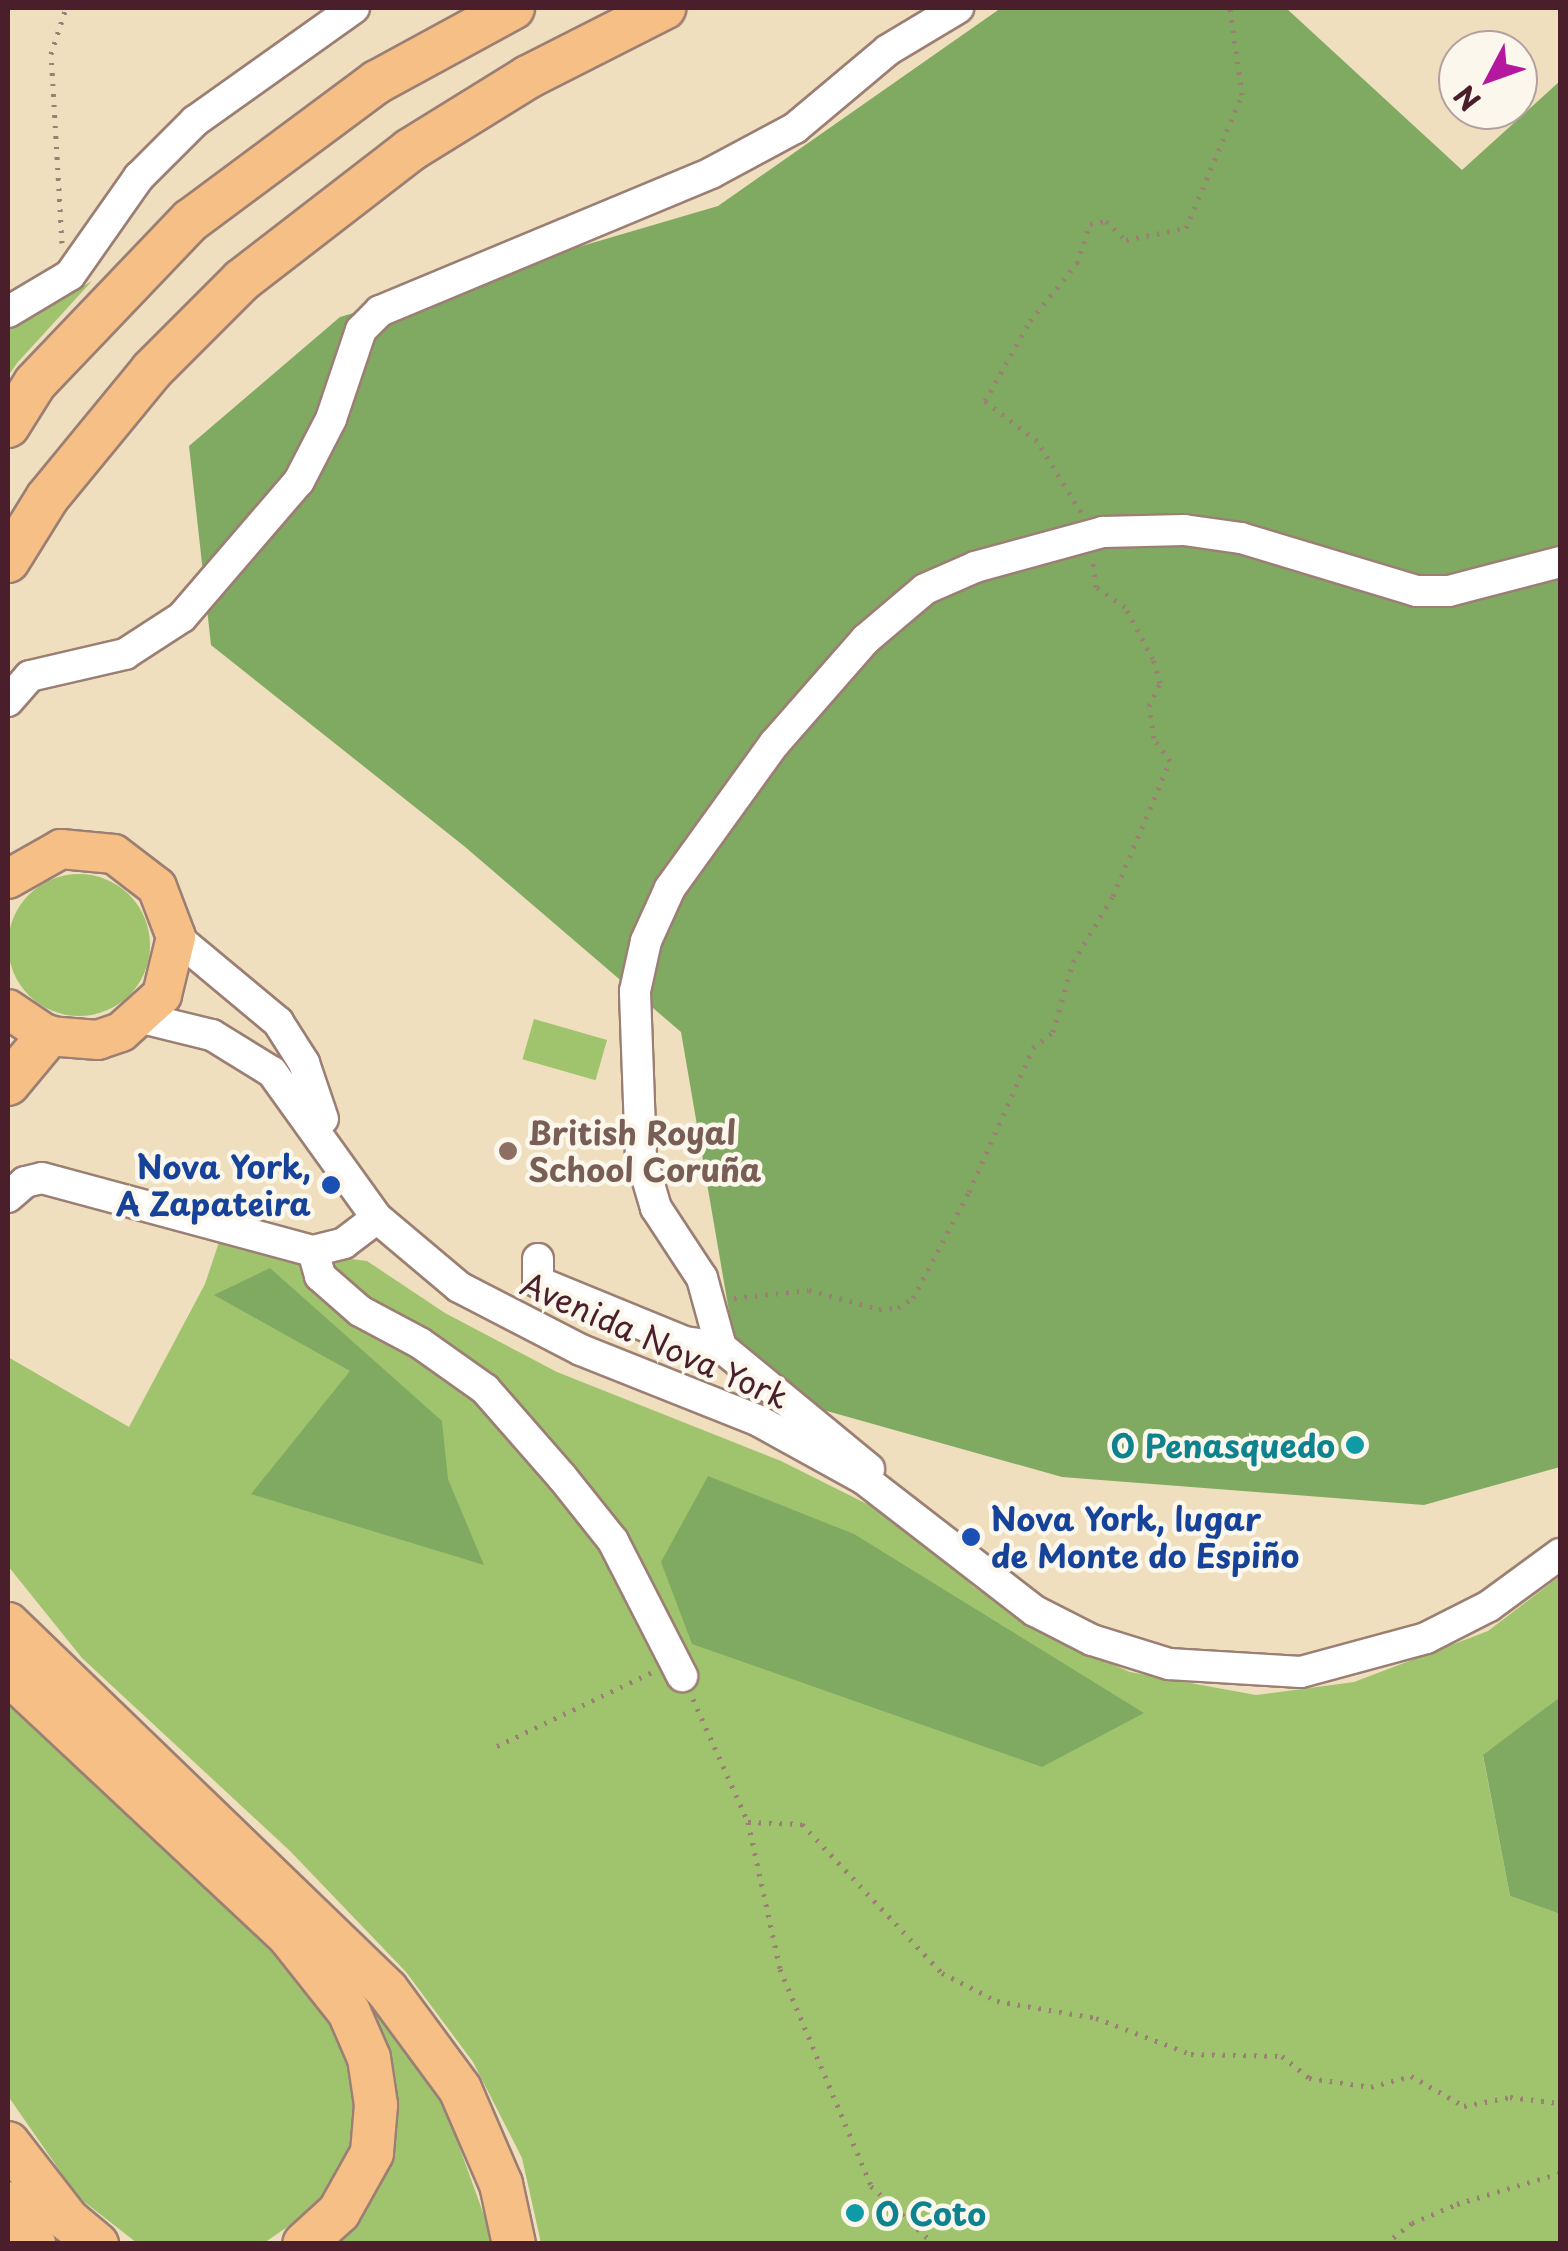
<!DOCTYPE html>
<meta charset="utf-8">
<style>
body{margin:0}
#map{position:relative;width:1568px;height:2251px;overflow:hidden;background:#efdfbe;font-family:"Playpen Sans",sans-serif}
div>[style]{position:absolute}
.green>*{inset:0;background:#a0c46e;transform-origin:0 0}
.round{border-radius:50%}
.forest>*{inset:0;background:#80aa61}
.path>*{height:5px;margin-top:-2.5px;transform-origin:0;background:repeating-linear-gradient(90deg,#9c7f74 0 2.5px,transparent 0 10.5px)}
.roads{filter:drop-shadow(2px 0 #9c7f74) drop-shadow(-2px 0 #9c7f74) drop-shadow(0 2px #9c7f74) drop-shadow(0 -2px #9c7f74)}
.minor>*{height:30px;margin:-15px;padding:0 15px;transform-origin:15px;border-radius:15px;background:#fff}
.major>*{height:38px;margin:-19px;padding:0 19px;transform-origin:19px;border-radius:19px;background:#f5bf86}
.highway>*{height:42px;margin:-21px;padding:0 21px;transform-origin:21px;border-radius:21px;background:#f5bf86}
.dots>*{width:28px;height:28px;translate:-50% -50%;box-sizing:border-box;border:5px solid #fbf7ec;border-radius:50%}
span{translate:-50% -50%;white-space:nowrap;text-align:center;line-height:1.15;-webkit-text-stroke:9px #fbf7ec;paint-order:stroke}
.education-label{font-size:32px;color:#785e54;font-weight:700}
.left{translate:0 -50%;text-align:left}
.transit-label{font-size:32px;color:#164399;font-weight:700}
.right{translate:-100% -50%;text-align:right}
.street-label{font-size:32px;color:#4a1f2b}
.culture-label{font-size:32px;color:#0d838f;font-weight:700}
.frame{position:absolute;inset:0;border:10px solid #4a1f2b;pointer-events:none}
.north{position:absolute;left:1438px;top:30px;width:100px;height:100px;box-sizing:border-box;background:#fbf7ec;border:2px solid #b4a19f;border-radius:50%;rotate:229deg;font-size:28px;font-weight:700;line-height:40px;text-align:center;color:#4a1f2b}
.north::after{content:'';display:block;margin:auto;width:35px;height:45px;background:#b5179e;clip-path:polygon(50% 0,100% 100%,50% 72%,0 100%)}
</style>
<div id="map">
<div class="green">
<div style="clip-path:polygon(92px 281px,18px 362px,8px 376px,8px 330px)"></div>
<div class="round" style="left:8px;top:874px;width:142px;height:142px"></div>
<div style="left:534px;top:1019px;width:76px;height:42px;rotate:16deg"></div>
<div style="clip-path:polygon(219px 1242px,367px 1261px,445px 1313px,557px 1372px,781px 1461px,895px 1518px,974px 1587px,1041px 1632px,1130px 1672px,1256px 1695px,1354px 1682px,1488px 1631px,1560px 1576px,1560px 1697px,1483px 1756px,1510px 1896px,1560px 1914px,1560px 2243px,541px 2243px,522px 2158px,473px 2062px,406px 1972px,290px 1851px,82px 1658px,8px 1566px,8px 1357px,129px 1427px,205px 1284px)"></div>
<div style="clip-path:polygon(8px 1698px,298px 1970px,333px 2018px,354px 2063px,360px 2110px,351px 2155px,328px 2199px,264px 2243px,137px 2243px,78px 2197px,8px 2096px)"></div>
<div style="clip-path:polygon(345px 1978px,378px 2007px,445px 2107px,494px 2243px,331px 2244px,367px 2199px)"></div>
</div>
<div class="forest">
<div style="clip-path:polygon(1001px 8px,1286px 8px,1462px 170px,1560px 81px,1560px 1467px,1424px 1505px,1062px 1477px,742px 1387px,681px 1032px,464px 846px,211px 645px,189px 446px,340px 317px,718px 206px)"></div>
<div style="clip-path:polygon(270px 1268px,442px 1421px,448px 1479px,484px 1565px,251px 1494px,350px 1371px,214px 1295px)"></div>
<div style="clip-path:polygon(708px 1476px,854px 1534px,1144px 1713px,1042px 1767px,692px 1644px,661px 1562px)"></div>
<div style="clip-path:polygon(1560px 1697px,1560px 1914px,1510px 1896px,1483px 1755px)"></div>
</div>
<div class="path">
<div style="left:62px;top:243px;width:189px;rotate:-93.3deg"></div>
<div style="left:51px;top:54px;width:48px;rotate:-71.9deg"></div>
<div style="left:1081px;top:512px;width:84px;rotate:-121.8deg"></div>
<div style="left:1037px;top:441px;width:66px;rotate:-142.4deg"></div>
<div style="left:985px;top:401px;width:92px;rotate:-60.6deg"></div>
<div style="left:1030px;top:321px;width:75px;rotate:-51deg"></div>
<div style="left:1077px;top:263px;width:41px;rotate:-71.6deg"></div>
<div style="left:1090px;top:224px;width:16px;rotate:-11deg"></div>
<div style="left:1106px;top:221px;width:28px;rotate:44deg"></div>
<div style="left:1126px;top:240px;width:61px;rotate:-11.3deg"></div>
<div style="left:1186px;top:228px;width:144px;rotate:-67.2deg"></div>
<div style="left:1242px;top:95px;width:88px;rotate:-97.9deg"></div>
<div style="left:734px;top:1298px;width:75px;rotate:-6.1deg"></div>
<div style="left:809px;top:1290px;width:73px;rotate:15.2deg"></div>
<div style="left:879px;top:1309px;width:19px;rotate:-3deg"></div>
<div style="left:898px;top:1308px;width:18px;rotate:-34deg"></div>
<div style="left:913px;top:1298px;width:120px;rotate:-62.2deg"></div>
<div style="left:969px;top:1192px;width:158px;rotate:-66deg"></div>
<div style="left:1033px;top:1048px;width:26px;rotate:-39deg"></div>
<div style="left:1053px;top:1032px;width:73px;rotate:-74.1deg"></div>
<div style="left:1073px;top:962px;width:77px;rotate:-58.8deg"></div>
<div style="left:1113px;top:896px;width:147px;rotate:-67.1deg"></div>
<div style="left:1170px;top:761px;width:28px;rotate:-125deg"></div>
<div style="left:1154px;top:738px;width:32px;rotate:-99deg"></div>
<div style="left:1149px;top:706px;width:25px;rotate:-64deg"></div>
<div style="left:1160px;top:683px;width:25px;rotate:-106deg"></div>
<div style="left:1153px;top:659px;width:59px;rotate:-118.3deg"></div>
<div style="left:1125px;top:607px;width:35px;rotate:-145deg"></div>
<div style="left:1096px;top:587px;width:26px;rotate:-97deg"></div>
<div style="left:693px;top:1699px;width:135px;rotate:65.9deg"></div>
<div style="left:748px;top:1822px;width:150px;rotate:77.7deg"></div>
<div style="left:780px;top:1969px;width:235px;rotate:67.2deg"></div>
<div style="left:871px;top:2186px;width:86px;rotate:42.6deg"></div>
<div style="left:497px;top:1746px;width:172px;rotate:-25.5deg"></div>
<div style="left:748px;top:1822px;width:54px;rotate:2.1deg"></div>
<div style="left:802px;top:1824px;width:204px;rotate:46.8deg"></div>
<div style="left:942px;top:1973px;width:62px;rotate:27deg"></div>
<div style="left:997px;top:2001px;width:100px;rotate:9.7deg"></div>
<div style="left:1096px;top:2018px;width:102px;rotate:20.8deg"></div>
<div style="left:1191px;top:2054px;width:91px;rotate:1.3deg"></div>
<div style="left:1282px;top:2056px;width:35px;rotate:39deg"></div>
<div style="left:1309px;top:2078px;width:63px;rotate:8.3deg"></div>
<div style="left:1371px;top:2087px;width:41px;rotate:-15.4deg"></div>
<div style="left:1411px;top:2076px;width:61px;rotate:29.5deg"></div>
<div style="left:1464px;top:2106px;width:47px;rotate:-11.1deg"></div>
<div style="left:1510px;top:2097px;width:50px;rotate:6.8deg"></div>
<div style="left:1385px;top:2244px;width:34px;rotate:-38deg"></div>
<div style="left:1412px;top:2223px;width:49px;rotate:-22.9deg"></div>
<div style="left:1457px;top:2204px;width:108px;rotate:-16.8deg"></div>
</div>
<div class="roads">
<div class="minor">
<div style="left:8px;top:312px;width:72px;rotate:-30.8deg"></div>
<div style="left:70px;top:275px;width:120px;rotate:-54.9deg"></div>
<div style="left:139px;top:177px;width:79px;rotate:-45deg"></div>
<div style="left:195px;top:121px;width:195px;rotate:-35.4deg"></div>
<div style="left:8px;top:701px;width:33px;rotate:-49deg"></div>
<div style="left:30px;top:676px;width:98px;rotate:-13deg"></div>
<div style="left:125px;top:654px;width:68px;rotate:-33deg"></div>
<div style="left:182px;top:617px;width:179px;rotate:-49.3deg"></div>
<div style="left:299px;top:481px;width:70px;rotate:-62.7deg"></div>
<div style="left:331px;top:419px;width:94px;rotate:-71.4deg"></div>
<div style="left:361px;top:330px;width:27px;rotate:-45deg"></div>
<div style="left:380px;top:311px;width:359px;rotate:-22.6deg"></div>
<div style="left:711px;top:173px;width:95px;rotate:-28.2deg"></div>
<div style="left:795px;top:128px;width:121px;rotate:-40deg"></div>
<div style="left:888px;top:50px;width:82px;rotate:-31deg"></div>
<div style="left:176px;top:937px;width:133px;rotate:39.8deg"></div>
<div style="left:278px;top:1022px;width:49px;rotate:57.6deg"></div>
<div style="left:304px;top:1063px;width:59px;rotate:71.3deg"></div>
<div style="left:142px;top:1018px;width:72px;rotate:13.7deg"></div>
<div style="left:212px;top:1035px;width:70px;rotate:31.7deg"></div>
<div style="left:272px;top:1072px;width:180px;rotate:54.3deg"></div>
<div style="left:377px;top:1218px;width:107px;rotate:40.1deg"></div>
<div style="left:459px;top:1287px;width:137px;rotate:27.3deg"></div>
<div style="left:581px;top:1350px;width:192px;rotate:21.7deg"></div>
<div style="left:759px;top:1421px;width:120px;rotate:28.9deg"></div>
<div style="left:864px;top:1479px;width:216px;rotate:37.7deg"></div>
<div style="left:1035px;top:1611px;width:64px;rotate:27deg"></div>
<div style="left:1092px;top:1640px;width:81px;rotate:17.3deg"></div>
<div style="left:1169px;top:1664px;width:132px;rotate:3.5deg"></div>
<div style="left:1301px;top:1672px;width:130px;rotate:-15.2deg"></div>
<div style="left:1426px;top:1638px;width:71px;rotate:-26.9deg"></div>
<div style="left:1489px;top:1606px;width:88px;rotate:-36.2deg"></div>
<div style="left:8px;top:1197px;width:23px;rotate:-41deg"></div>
<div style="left:25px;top:1182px;width:17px;rotate:-13deg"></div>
<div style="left:42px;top:1178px;width:281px;rotate:15.1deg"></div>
<div style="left:313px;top:1251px;width:32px;rotate:-14deg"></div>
<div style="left:344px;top:1243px;width:41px;rotate:-37.1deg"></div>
<div style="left:313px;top:1251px;width:26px;rotate:74deg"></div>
<div style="left:320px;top:1276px;width:53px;rotate:41.2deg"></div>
<div style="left:360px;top:1311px;width:68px;rotate:28.1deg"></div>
<div style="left:420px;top:1343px;width:80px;rotate:35.3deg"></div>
<div style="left:485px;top:1389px;width:117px;rotate:48.8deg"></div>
<div style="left:562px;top:1477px;width:82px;rotate:51.4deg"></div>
<div style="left:613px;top:1541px;width:152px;rotate:62.9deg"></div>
<div style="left:538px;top:1259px;width:23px;rotate:90deg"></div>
<div style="left:538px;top:1282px;width:159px;rotate:22.2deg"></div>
<div style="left:685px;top:1342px;width:36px;rotate:8deg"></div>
<div style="left:721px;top:1347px;width:72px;rotate:-105.4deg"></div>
<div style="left:702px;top:1278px;width:84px;rotate:-123.3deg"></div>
<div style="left:656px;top:1208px;width:53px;rotate:-106.4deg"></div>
<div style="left:641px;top:1157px;width:166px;rotate:-92.1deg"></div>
<div style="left:635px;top:991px;width:51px;rotate:-77.6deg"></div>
<div style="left:646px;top:941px;width:58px;rotate:-65.6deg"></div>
<div style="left:670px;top:888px;width:178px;rotate:-54.2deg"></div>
<div style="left:774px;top:744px;width:140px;rotate:-48.8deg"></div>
<div style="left:866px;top:639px;width:77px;rotate:-40.3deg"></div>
<div style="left:925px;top:589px;width:55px;rotate:-23.7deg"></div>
<div style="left:975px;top:567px;width:133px;rotate:-15.3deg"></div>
<div style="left:1103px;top:532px;width:81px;rotate:-1.4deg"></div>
<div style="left:1184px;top:530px;width:58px;rotate:8deg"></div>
<div style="left:1241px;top:538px;width:183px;rotate:16.8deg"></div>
<div style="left:1416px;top:591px;width:33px"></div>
<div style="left:1449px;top:591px;width:115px;rotate:-14.6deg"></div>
<div style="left:721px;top:1347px;width:192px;rotate:39.5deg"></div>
</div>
<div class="major">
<div style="left:8px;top:879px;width:61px;rotate:-29.5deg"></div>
<div style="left:61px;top:849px;width:53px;rotate:5.4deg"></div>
<div style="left:114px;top:854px;width:54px;rotate:37.5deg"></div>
<div style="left:157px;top:887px;width:53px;rotate:69.2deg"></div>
<div style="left:176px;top:937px;width:60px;rotate:103.6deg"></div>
<div style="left:162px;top:995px;width:55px;rotate:137.9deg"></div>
<div style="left:121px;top:1032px;width:24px;rotate:161deg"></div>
<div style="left:98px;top:1040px;width:50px;rotate:-175.4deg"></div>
<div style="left:48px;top:1036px;width:48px;rotate:-146deg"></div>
</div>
<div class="highway">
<div style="left:8px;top:426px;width:51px;rotate:-57.9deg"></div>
<div style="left:35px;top:383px;width:226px;rotate:-46.3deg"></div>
<div style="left:191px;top:220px;width:232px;rotate:-36.6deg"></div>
<div style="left:377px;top:82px;width:155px;rotate:-28.6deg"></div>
<div style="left:8px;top:561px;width:74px;rotate:-58.2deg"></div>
<div style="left:47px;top:498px;width:166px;rotate:-50.6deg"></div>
<div style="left:152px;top:370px;width:127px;rotate:-45deg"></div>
<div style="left:242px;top:280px;width:212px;rotate:-37.7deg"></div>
<div style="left:410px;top:150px;width:139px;rotate:-31.7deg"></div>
<div style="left:528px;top:77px;width:153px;rotate:-26.9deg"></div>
<div style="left:8px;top:1084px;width:62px;rotate:-50.2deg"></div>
<div style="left:8px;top:1624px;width:527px;rotate:44deg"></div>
<div style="left:387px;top:1990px;width:123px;rotate:53.6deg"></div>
<div style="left:460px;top:2089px;width:103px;rotate:66.7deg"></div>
<div style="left:501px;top:2184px;width:61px;rotate:77.8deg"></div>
<div style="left:8px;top:1673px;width:383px;rotate:43.1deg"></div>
<div style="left:288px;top:1935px;width:98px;rotate:51.6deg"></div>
<div style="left:349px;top:2012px;width:50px;rotate:66.5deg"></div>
<div style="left:369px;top:2058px;width:48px;rotate:81.5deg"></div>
<div style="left:376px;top:2105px;width:48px;rotate:94.8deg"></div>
<div style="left:372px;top:2153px;width:68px;rotate:119.2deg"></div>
<div style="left:339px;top:2212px;width:47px;rotate:137.6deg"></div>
<div style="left:8px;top:2143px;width:98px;rotate:52.1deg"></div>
<div style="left:68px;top:2220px;width:38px;rotate:40deg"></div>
<div style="left:8px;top:2203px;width:49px;rotate:57.6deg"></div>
</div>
</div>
<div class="dots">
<div style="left:508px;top:1151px;background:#8d6e63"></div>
<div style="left:331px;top:1185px;background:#1a4fb4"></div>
<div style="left:1355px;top:1445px;background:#0f9aa8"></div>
<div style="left:971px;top:1537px;background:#1a4fb4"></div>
<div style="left:855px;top:2213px;background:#0f9aa8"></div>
</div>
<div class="education-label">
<span class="left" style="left:528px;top:1151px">British Royal<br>School Coruña</span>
</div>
<div class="transit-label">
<span class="right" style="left:311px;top:1185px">Nova York,<br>A Zapateira</span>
<span class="left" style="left:991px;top:1537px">Nova York, lugar<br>de Monte do Espiño</span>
</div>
<div class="street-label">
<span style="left:655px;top:1340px;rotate:24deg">Avenida Nova York</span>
</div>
<div class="culture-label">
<span class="right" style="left:1335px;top:1445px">O Penasquedo</span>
<span class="left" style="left:875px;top:2213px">O Coto</span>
</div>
<div class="frame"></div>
<div class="north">N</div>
</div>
